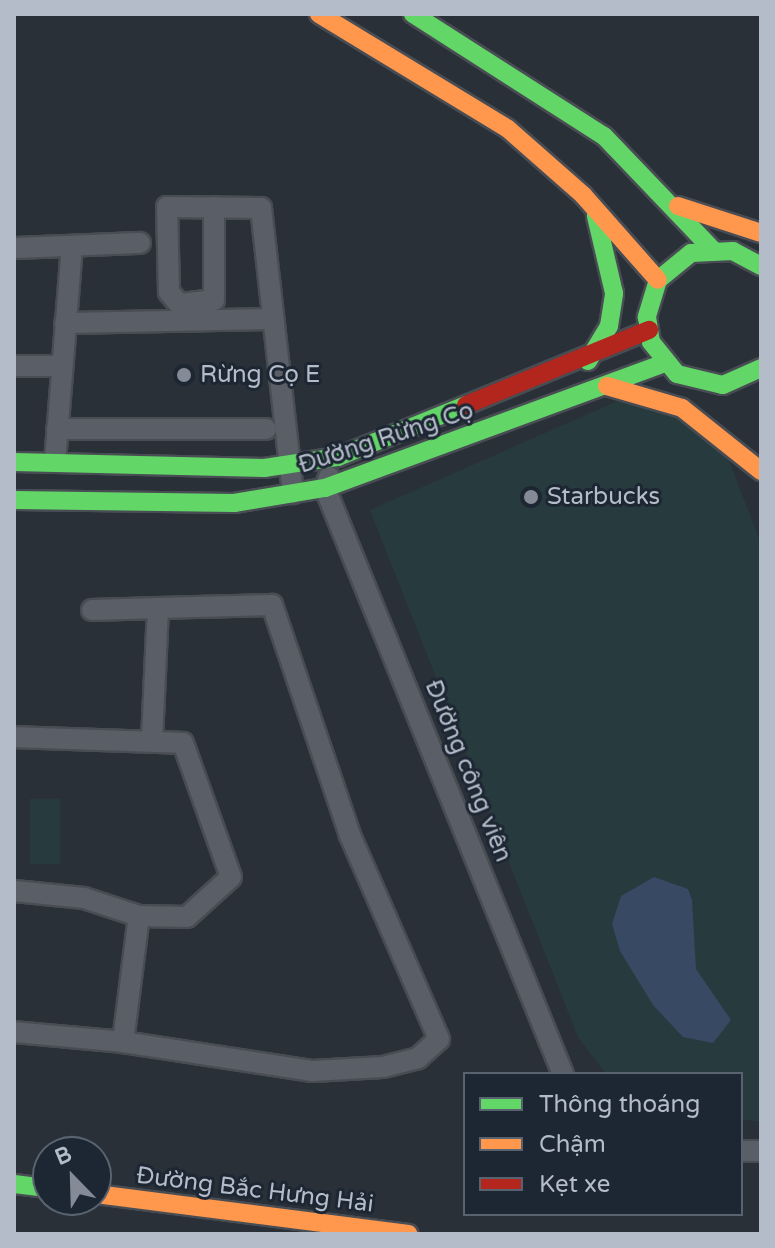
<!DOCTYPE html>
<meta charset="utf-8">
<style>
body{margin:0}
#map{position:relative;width:775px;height:1248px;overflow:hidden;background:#2a3038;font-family:"Varela Round",sans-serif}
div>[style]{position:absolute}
.green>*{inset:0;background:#273a3e;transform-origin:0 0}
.water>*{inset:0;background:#384963}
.roads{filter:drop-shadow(2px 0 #484c53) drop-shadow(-2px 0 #484c53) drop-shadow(0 2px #484c53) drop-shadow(0 -2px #484c53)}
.street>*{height:20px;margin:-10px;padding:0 10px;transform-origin:10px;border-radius:10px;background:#5a5e66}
.fast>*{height:18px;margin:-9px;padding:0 9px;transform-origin:9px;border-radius:9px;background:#63d668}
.slow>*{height:18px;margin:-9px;padding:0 9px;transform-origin:9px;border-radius:9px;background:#ff974d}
.jam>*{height:18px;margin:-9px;padding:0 9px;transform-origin:9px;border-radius:9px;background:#b3261e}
.dots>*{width:22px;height:22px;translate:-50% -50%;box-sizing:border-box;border:4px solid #1d2633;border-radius:50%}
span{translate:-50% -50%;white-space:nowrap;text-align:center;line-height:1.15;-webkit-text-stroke:6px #1d2633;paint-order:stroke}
.poi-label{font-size:24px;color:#b4bcc9}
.left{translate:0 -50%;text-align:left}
.street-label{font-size:24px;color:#b4bcc9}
.frame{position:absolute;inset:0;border:16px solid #b4bcc9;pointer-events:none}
.legend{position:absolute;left:463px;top:1072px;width:280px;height:144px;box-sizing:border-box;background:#1d2633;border:2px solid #59626f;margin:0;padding:10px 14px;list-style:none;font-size:24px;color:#b4bcc9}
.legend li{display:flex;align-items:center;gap:16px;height:40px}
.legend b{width:40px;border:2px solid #59626f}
.north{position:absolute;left:32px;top:1136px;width:80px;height:80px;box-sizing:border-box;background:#1d2633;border:2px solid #59626f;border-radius:50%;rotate:337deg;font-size:22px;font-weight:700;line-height:32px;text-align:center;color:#b4bcc9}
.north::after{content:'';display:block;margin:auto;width:28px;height:36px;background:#848b96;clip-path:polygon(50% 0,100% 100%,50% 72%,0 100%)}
</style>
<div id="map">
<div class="green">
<div style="clip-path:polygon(618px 401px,664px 409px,728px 458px,761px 544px,761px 1122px,741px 1119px,741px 1074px,606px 1074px,578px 1037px,370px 510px)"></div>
<div style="left:30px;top:799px;width:30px;height:65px"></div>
</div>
<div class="water">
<div style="clip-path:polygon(654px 877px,688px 889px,692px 900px,696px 969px,731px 1020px,713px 1043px,683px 1037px,653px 1005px,620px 951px,612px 924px,621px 896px)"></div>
</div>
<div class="roads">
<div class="street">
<div style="left:214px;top:207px;width:93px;rotate:90deg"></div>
<div style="left:214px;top:300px;width:35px;rotate:173deg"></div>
<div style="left:179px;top:304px;width:16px;rotate:-130deg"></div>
<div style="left:169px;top:292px;width:85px;rotate:-91.3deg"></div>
<div style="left:167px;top:207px;width:94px;rotate:0.6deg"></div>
<div style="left:261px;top:208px;width:287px;rotate:83.6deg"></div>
<div style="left:14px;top:248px;width:126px;rotate:-2.3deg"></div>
<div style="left:65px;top:323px;width:208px;rotate:-1.1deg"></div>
<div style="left:14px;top:366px;width:47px"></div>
<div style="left:57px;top:429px;width:209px"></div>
<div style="left:55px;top:462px;width:216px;rotate:-85.5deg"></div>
<div style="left:329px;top:477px;width:12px;rotate:110deg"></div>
<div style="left:325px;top:488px;width:632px;rotate:67.9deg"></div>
<div style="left:92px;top:610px;width:66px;rotate:-1.7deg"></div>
<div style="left:14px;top:737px;width:169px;rotate:2deg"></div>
<div style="left:183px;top:743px;width:142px;rotate:70.3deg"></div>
<div style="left:231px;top:877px;width:59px;rotate:137.7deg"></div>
<div style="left:187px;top:917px;width:48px;rotate:-178.8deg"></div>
<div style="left:139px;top:916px;width:58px;rotate:-161.9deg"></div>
<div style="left:84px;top:898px;width:70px;rotate:-174.3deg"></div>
<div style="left:14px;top:1032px;width:109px;rotate:5.2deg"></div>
<div style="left:123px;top:1042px;width:127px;rotate:-82.8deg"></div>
<div style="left:123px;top:1042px;width:192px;rotate:8.7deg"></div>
<div style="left:313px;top:1071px;width:70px;rotate:-3.3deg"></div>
<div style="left:383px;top:1067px;width:36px;rotate:-14deg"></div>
<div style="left:418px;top:1058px;width:28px;rotate:-42deg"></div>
<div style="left:439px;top:1039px;width:223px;rotate:-113.6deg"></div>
<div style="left:350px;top:835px;width:243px;rotate:-108.7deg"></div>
<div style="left:272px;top:605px;width:114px;rotate:178.5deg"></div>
<div style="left:158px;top:608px;width:133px;rotate:92.6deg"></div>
<div style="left:741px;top:1151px;width:20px"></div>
</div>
<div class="fast">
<div style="left:413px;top:14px;width:227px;rotate:32.6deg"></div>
<div style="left:604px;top:136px;width:156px;rotate:46.3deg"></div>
<div style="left:761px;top:266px;width:32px;rotate:-152deg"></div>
<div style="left:733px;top:251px;width:42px;rotate:177.3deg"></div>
<div style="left:691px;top:253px;width:43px;rotate:140.7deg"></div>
<div style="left:658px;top:280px;width:39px;rotate:107deg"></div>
<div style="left:647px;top:317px;width:25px;rotate:81deg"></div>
<div style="left:651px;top:342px;width:41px;rotate:50.9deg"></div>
<div style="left:677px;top:374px;width:47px;rotate:13.4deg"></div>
<div style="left:723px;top:385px;width:42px;rotate:-24.1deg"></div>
<div style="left:588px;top:361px;width:41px;rotate:-59deg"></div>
<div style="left:609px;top:326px;width:33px;rotate:-81deg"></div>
<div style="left:614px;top:293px;width:79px;rotate:-103.2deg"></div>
<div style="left:14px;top:462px;width:250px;rotate:1.4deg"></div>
<div style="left:264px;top:468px;width:75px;rotate:-8.5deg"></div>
<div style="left:338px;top:457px;width:138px;rotate:-22.1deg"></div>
<div style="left:14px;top:500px;width:220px;rotate:0.8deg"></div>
<div style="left:234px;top:503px;width:92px;rotate:-9.4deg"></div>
<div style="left:325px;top:488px;width:362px;rotate:-20.2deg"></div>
<div style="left:14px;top:1184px;width:34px;rotate:7deg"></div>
</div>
<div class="slow">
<div style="left:319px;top:14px;width:221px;rotate:31.3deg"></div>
<div style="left:508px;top:129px;width:100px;rotate:41.3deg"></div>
<div style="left:583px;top:195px;width:113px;rotate:48.6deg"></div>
<div style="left:678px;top:206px;width:87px;rotate:18deg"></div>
<div style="left:607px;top:386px;width:78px;rotate:16.3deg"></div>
<div style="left:682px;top:408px;width:101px;rotate:38.6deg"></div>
<div style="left:96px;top:1194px;width:315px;rotate:7.3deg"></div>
</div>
<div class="jam">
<div style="left:466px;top:405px;width:198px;rotate:-22.3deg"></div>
</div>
</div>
<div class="dots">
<div style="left:184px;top:375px;background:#848b96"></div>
<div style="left:531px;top:497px;background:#848b96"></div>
</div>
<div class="poi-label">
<span class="left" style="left:200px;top:375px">Rừng Cọ E</span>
<span class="left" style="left:547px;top:497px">Starbucks</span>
</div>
<div class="street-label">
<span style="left:386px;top:438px;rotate:-18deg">Đường Rừng Cọ</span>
<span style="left:468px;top:771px;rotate:68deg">Đường công viên</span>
<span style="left:255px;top:1190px;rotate:7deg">Đường Bắc Hưng Hải</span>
</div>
<div class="frame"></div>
<ul class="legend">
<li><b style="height:10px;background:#63d668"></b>Thông thoáng</li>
<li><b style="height:10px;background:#ff974d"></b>Chậm</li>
<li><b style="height:10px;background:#b3261e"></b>Kẹt xe</li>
</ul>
<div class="north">B</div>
</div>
